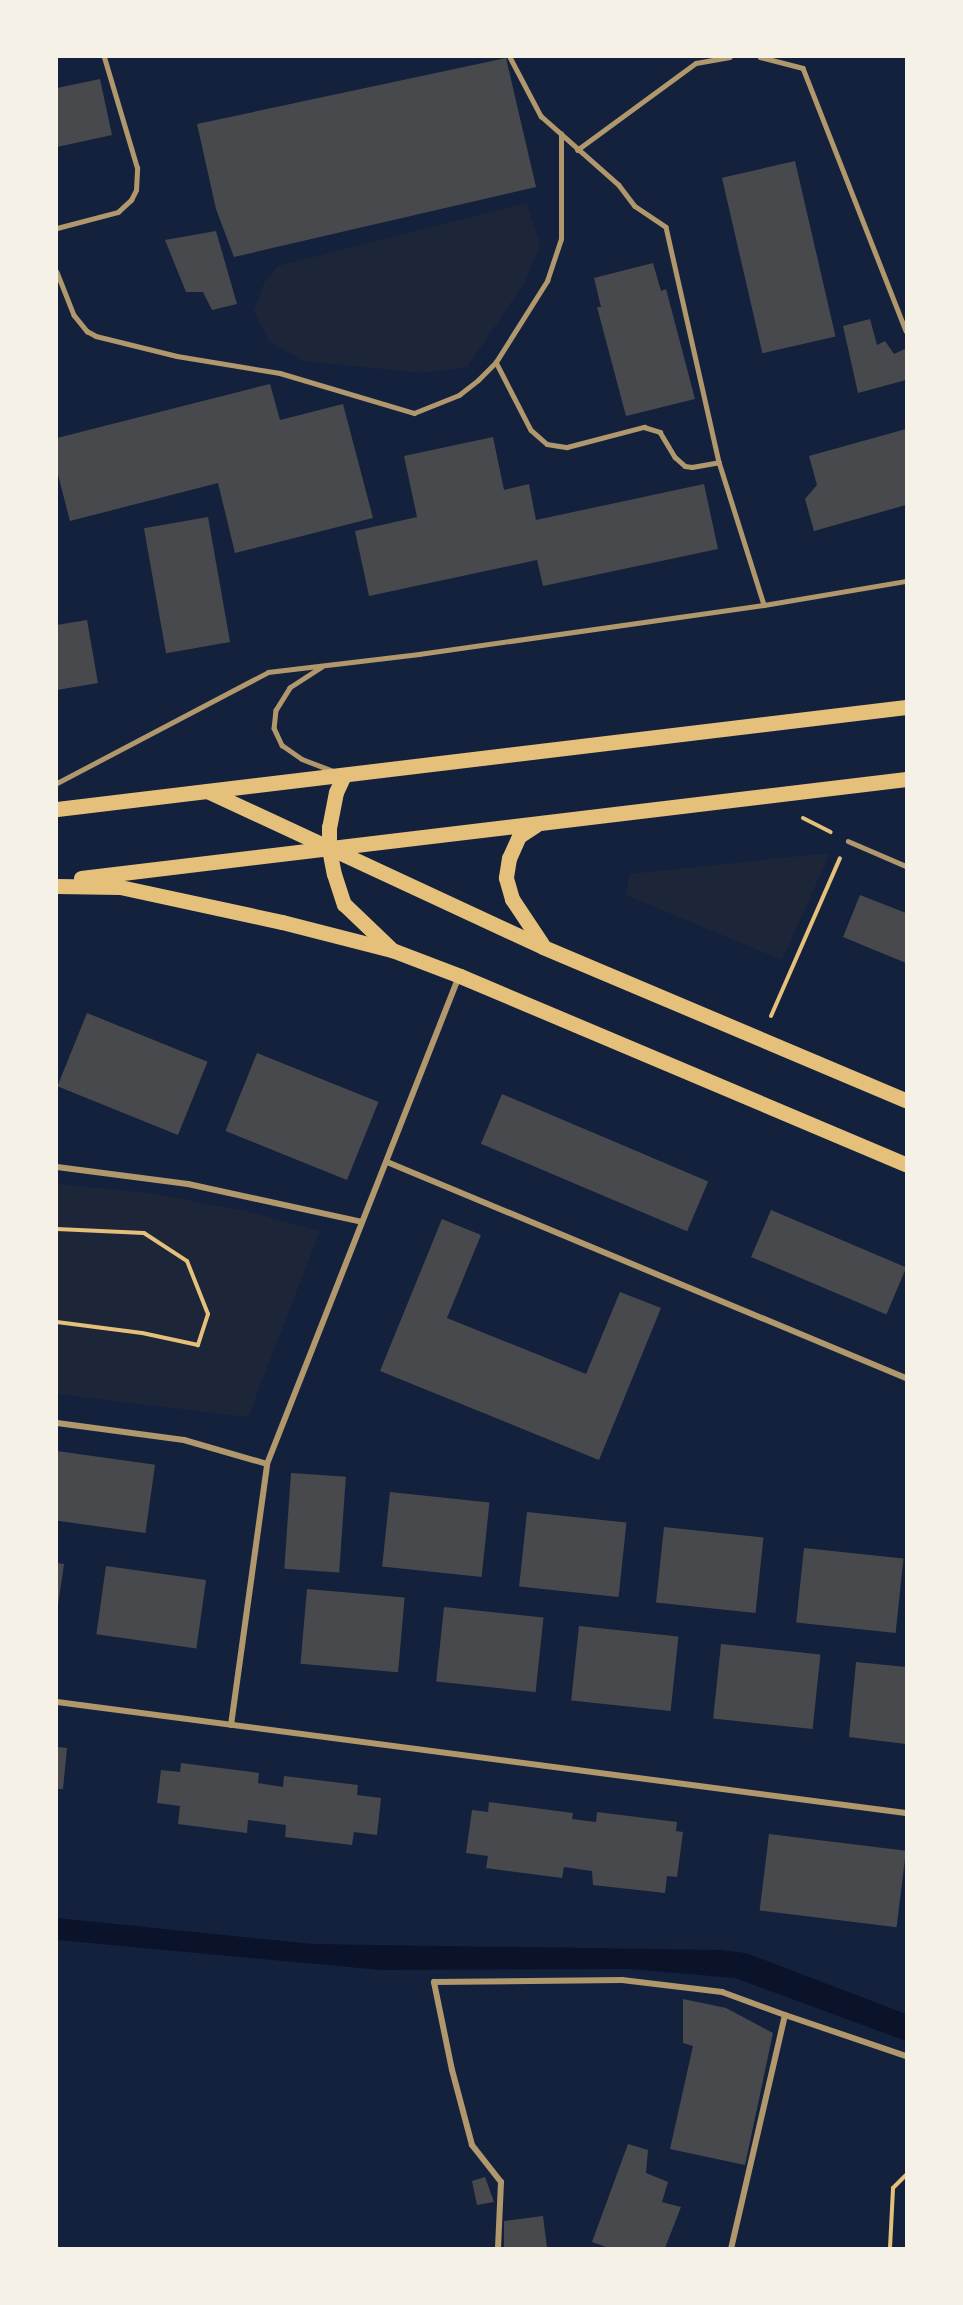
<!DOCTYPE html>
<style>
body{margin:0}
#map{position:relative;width:963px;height:2305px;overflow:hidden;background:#14213d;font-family:Signika,sans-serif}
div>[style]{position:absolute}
.green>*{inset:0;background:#1d2539}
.water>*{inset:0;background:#0b132b}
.building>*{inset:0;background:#48494c;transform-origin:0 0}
.path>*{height:4px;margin:-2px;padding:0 2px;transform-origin:2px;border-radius:2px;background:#e5c07b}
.service>*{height:4.5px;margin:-2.25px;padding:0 2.25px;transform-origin:2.25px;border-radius:2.25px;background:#b1986c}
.minor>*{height:6px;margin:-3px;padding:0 3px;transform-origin:3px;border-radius:3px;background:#b1986c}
.primary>*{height:15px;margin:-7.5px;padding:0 7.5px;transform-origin:7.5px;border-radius:7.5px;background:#e5c07b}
span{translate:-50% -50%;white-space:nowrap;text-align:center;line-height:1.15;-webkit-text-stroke:4.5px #f6f1e7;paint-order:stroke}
.frame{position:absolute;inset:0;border:58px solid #f6f1e7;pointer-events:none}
</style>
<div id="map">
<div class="green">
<div style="clip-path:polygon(527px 203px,540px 245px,525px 282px,467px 367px,421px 373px,303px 361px,269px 341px,254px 311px,264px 283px,278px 266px)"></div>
<div style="clip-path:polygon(830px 853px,782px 960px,626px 895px,629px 874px)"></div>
<div style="clip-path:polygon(57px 1184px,150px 1193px,246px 1211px,320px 1231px,248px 1417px,57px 1394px)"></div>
</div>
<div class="water">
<div style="clip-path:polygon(57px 1918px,313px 1944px,720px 1950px,746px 1953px,906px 2014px,906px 2041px,735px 1978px,629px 1969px,381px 1970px,57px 1940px)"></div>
</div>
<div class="building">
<div style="clip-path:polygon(506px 58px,536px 187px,234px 257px,216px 209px,197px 124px)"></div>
<div style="clip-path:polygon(100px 79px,112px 135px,57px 147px,57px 88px)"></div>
<div style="left:795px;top:161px;width:180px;height:75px;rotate:77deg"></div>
<div style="clip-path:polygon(216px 231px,237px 304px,212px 310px,203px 292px,186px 292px,165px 240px)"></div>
<div style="clip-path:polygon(653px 263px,661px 291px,666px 289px,695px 399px,626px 416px,597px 307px,601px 307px,594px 278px)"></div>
<div style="clip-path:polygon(870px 319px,877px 345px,885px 341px,894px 354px,905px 349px,906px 380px,858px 393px,843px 326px)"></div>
<div style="clip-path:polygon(270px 384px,280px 420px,343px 404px,373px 518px,235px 553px,218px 483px,70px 521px,57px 471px,57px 438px)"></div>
<div style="clip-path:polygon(906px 429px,906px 505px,814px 531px,805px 499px,817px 485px,809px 456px)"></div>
<div style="clip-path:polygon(493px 437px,504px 490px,529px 484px,536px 520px,704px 484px,718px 549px,543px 586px,537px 560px,369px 596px,355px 531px,417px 517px,404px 456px)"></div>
<div style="left:208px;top:517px;width:127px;height:65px;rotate:80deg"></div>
<div style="clip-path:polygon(87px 620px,98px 683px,57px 690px,57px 625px)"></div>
<div style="clip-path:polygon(860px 895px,906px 913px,906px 963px,843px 937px)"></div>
<div style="left:87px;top:1013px;width:130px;height:79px;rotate:22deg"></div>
<div style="left:257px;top:1053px;width:131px;height:84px;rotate:22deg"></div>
<div style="left:502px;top:1094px;width:224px;height:54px;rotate:23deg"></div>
<div style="left:771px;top:1210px;width:147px;height:51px;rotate:23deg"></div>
<div style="clip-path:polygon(442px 1219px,481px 1235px,447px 1318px,586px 1374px,620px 1292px,661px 1308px,599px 1460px,380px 1371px)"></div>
<div style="left:57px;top:1451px;width:99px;height:69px;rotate:8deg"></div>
<div style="left:291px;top:1473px;width:55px;height:96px;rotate:4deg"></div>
<div style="left:390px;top:1492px;width:100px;height:75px;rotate:6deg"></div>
<div style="left:527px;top:1512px;width:100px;height:75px;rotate:6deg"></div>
<div style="left:664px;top:1527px;width:100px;height:76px;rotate:6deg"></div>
<div style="left:804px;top:1548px;width:100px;height:75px;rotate:6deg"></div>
<div style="clip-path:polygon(57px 1563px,64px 1564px,58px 1605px,57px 1605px)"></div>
<div style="left:106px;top:1566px;width:101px;height:69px;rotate:8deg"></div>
<div style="left:307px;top:1589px;width:98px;height:75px;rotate:5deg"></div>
<div style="left:444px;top:1607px;width:100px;height:75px;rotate:6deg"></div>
<div style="left:579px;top:1626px;width:100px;height:75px;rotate:6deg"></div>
<div style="left:721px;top:1644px;width:100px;height:75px;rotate:6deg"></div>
<div style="clip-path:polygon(856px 1662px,906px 1667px,906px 1744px,849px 1737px)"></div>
<div style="clip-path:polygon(57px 1747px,67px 1748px,63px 1789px,57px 1789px)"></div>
<div style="clip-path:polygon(181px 1763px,259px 1773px,258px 1783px,283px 1787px,284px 1776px,358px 1785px,357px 1795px,381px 1798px,377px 1835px,354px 1832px,352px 1845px,285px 1837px,286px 1825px,248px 1820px,247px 1833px,178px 1824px,180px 1806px,157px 1803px,161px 1770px,180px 1772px)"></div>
<div style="clip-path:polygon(489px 1802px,573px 1813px,572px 1819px,596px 1822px,597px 1812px,677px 1822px,676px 1831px,683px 1832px,677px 1877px,667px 1876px,665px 1893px,593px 1885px,592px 1871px,564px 1867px,562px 1878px,486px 1868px,488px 1856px,466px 1853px,472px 1810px,488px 1812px)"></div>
<div style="left:769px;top:1834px;width:138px;height:77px;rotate:7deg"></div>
<div style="clip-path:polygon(683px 1999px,726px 2008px,773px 2033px,745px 2165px,670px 2149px,693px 2046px,683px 2043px)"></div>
<div style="clip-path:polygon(628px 2144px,648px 2150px,646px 2173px,668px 2182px,662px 2202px,681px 2207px,665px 2248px,609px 2248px,592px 2242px)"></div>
<div style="clip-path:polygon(485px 2177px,494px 2202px,477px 2205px,472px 2181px)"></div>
<div style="clip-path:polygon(543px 2216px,547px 2248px,504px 2248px,504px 2221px)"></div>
</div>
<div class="path">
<div style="left:803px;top:818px;width:31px;rotate:27deg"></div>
<div style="left:771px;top:1016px;width:172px;rotate:-66.4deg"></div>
<div style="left:57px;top:1229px;width:87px;rotate:2.6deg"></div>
<div style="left:144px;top:1233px;width:51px;rotate:33.1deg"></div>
<div style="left:187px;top:1261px;width:57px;rotate:68.4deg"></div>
<div style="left:208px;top:1314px;width:33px;rotate:108deg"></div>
<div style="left:198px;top:1345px;width:57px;rotate:-167.9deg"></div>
<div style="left:142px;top:1333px;width:86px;rotate:-172.6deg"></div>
<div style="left:890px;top:2248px;width:60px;rotate:-87.1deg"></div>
<div style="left:893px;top:2188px;width:18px;rotate:-45deg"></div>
</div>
<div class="service">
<div style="left:510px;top:57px;width:67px;rotate:62.3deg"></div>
<div style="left:541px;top:116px;width:104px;rotate:41.5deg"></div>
<div style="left:619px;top:185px;width:26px;rotate:53deg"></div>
<div style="left:635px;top:206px;width:37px;rotate:34deg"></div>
<div style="left:666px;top:227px;width:241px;rotate:77.3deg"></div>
<div style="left:719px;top:462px;width:150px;rotate:72.5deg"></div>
<div style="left:760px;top:57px;width:44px;rotate:14.3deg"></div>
<div style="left:803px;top:68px;width:282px;rotate:68.6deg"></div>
<div style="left:577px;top:150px;width:147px;rotate:-36.2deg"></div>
<div style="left:696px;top:63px;width:34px;rotate:-10deg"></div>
<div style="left:57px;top:228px;width:63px;rotate:-14.7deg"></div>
<div style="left:118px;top:212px;width:18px;rotate:-43deg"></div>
<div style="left:131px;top:200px;width:11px;rotate:-63deg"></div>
<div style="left:136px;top:190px;width:22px;rotate:-87deg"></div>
<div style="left:137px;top:168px;width:116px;rotate:-106.6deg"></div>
<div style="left:57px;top:272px;width:46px;rotate:68.4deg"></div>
<div style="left:74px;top:315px;width:21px;rotate:51deg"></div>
<div style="left:87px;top:331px;width:10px;rotate:29deg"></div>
<div style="left:96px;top:336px;width:83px;rotate:13.9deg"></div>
<div style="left:177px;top:356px;width:104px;rotate:9.4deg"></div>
<div style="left:280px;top:373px;width:140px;rotate:16.6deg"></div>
<div style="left:414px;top:413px;width:48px;rotate:-21.8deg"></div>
<div style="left:459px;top:395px;width:24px;rotate:-38deg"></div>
<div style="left:478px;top:380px;width:25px;rotate:-45deg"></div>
<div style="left:496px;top:362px;width:96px;rotate:-57.8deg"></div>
<div style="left:547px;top:281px;width:44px;rotate:-71.6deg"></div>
<div style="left:561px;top:239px;width:105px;rotate:-90deg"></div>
<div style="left:496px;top:362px;width:76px;rotate:62.8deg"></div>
<div style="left:531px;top:430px;width:21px;rotate:41deg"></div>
<div style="left:547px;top:444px;width:20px;rotate:9deg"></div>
<div style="left:567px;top:447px;width:80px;rotate:-14.6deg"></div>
<div style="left:644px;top:427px;width:17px;rotate:17deg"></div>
<div style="left:660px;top:432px;width:29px;rotate:59deg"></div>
<div style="left:675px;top:457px;width:13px;rotate:42deg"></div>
<div style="left:685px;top:466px;width:7px;rotate:8deg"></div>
<div style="left:692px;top:467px;width:27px;rotate:-10deg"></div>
<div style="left:322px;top:667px;width:38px;rotate:147deg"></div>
<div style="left:290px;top:688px;width:26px;rotate:122deg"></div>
<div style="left:276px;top:710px;width:18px;rotate:96deg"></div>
<div style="left:274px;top:728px;width:19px;rotate:65deg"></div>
<div style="left:282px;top:745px;width:24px;rotate:35deg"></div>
<div style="left:302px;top:759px;width:34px;rotate:21deg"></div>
<div style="left:57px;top:783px;width:238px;rotate:-27.7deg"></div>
<div style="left:268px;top:672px;width:152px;rotate:-6.8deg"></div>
<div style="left:419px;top:654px;width:348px;rotate:-8.1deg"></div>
<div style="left:764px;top:605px;width:144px;rotate:-9.6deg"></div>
<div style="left:848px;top:841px;width:63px;rotate:23.3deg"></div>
</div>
<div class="minor">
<div style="left:387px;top:1162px;width:562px;rotate:22.6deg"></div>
<div style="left:57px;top:1167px;width:132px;rotate:7.4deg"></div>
<div style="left:188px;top:1184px;width:178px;rotate:12.3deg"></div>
<div style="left:57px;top:1423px;width:128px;rotate:7.6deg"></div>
<div style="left:184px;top:1440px;width:86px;rotate:16.1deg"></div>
<div style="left:57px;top:1702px;width:856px;rotate:7.45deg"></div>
<div style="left:231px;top:1725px;width:263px;rotate:-82.1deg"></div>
<div style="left:267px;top:1464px;width:524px;rotate:-68.52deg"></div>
<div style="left:785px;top:2015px;width:128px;rotate:18.7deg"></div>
<div style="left:498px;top:2248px;width:66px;rotate:-87.4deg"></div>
<div style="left:501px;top:2182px;width:47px;rotate:-128.1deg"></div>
<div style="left:472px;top:2145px;width:78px;rotate:-104.9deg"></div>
<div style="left:452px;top:2070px;width:90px;rotate:-101.6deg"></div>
<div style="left:434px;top:1982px;width:188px;rotate:-0.6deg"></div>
<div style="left:622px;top:1980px;width:101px;rotate:6.8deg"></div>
<div style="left:722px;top:1992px;width:67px;rotate:20.1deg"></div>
<div style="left:785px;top:2015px;width:239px;rotate:103deg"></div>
</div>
<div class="primary">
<div style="left:344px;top:775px;width:19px;rotate:115deg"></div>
<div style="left:336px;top:792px;width:36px;rotate:101deg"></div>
<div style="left:329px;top:827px;width:22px;rotate:90deg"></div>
<div style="left:329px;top:849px;width:25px;rotate:79deg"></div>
<div style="left:334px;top:874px;width:32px;rotate:72deg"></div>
<div style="left:344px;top:904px;width:64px;rotate:43.7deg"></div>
<div style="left:207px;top:791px;width:370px;rotate:24.9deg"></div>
<div style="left:543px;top:947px;width:394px;rotate:22.9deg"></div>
<div style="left:57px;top:809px;width:855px;rotate:-6.85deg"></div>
<div style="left:536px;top:825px;width:20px;rotate:147deg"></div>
<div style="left:519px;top:836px;width:24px;rotate:114deg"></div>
<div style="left:509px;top:858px;width:20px;rotate:99deg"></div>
<div style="left:506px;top:878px;width:22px;rotate:74deg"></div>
<div style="left:512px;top:899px;width:54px;rotate:56.3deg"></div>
<div style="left:81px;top:878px;width:831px;rotate:-6.84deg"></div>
<div style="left:57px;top:886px;width:63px;rotate:0.9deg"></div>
<div style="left:120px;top:887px;width:166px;rotate:12.2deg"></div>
<div style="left:282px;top:922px;width:114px;rotate:14.3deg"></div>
<div style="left:392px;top:950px;width:73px;rotate:20.9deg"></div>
<div style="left:460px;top:976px;width:484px;rotate:22.9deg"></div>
</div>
<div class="frame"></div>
</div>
